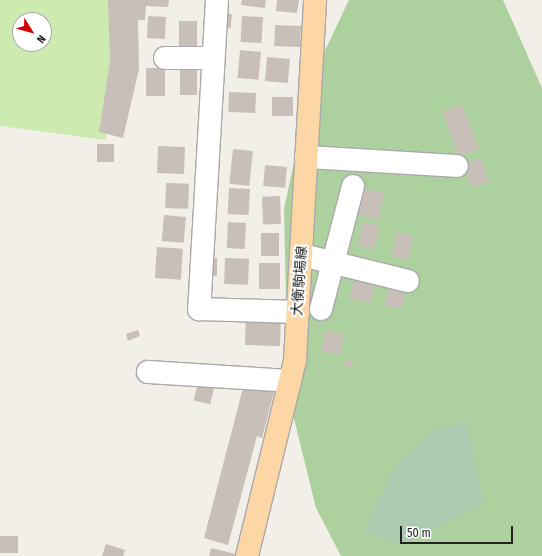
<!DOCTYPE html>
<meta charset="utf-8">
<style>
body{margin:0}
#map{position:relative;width:542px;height:556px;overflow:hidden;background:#f2efe9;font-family:"Fira Sans Condensed","Noto Sans JP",sans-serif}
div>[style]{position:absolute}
.grass>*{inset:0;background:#cdebb0}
.forest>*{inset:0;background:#add19e}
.cemetery>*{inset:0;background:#aacbaf}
.building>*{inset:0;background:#c7bfb8;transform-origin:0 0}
.roads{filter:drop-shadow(1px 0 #a9a9a9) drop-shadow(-1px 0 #a9a9a9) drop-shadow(0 1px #a9a9a9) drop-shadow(0 -1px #a9a9a9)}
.minor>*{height:22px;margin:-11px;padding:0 11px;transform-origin:11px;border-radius:11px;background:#fff}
.major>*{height:22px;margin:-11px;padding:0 11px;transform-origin:11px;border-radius:11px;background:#fcd6a4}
span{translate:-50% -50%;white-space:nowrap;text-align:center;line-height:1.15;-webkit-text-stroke:4px #fff;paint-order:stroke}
.street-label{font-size:14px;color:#222}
.north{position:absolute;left:12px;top:12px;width:40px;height:40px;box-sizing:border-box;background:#fff;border:1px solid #a7a7a7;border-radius:50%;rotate:127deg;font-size:11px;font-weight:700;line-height:16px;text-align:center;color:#222}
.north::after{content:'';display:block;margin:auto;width:14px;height:18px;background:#d40000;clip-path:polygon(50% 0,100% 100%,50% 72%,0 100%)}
.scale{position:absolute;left:400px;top:526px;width:113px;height:18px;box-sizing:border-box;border:2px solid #222;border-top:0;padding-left:5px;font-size:12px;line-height:14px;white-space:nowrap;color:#222;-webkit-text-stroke:3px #fff;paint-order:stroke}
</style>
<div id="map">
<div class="grass">
<div style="clip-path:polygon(evenodd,0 0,113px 0,106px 140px,0 126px,0 0,20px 20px,44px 20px,44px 44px,20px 44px,20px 20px)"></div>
</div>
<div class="forest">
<div style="clip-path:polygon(349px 0,503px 0,542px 88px,542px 556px,341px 556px,316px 508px,288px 394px,284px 209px,312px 78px)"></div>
</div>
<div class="cemetery">
<div style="clip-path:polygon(467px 422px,484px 503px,403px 545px,364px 532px,393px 468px,433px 430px)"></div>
</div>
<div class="building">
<div style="clip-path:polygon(108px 0,169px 0,168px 7px,146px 6px,145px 20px,138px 20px,139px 69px,123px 138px,99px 132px,110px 61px)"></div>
<div style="clip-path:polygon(242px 0,266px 0,265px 8px,241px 5px)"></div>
<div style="clip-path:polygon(277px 0,299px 0,297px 13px,276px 11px)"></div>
<div style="left:221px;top:13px;width:11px;height:14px;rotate:5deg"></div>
<div style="left:148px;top:16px;width:18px;height:22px;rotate:3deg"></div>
<div style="left:242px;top:16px;width:21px;height:26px;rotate:3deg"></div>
<div style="left:179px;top:21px;width:18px;height:26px"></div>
<div style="left:275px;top:25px;width:26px;height:21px;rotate:2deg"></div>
<div style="left:240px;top:50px;width:21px;height:28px;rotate:5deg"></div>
<div style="left:267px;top:57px;width:23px;height:24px;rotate:5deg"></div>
<div style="left:146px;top:68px;width:19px;height:28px"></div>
<div style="left:180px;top:70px;width:17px;height:25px"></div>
<div style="left:229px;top:92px;width:27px;height:20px;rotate:2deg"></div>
<div style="left:272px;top:97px;width:21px;height:19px"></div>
<div style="left:462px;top:104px;width:48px;height:21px;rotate:70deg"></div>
<div style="left:97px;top:144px;width:17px;height:18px"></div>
<div style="left:158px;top:146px;width:27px;height:27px;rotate:2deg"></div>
<div style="left:233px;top:149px;width:20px;height:35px;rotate:6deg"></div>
<div style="left:481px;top:158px;width:25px;height:18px;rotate:72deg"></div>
<div style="left:265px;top:165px;width:22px;height:21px;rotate:5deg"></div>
<div style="left:166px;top:183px;width:23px;height:25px;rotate:2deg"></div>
<div style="left:229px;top:188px;width:21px;height:26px;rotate:3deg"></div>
<div style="left:363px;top:188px;width:22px;height:27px;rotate:13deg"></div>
<div style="left:280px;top:196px;width:28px;height:18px;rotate:88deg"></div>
<div style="left:164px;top:215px;width:22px;height:26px;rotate:5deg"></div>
<div style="left:228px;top:222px;width:18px;height:26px;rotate:3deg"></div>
<div style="left:363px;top:222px;width:17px;height:24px;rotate:13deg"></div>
<div style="left:397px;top:232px;width:17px;height:25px;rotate:13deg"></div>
<div style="left:261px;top:233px;width:18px;height:23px"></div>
<div style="left:157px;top:247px;width:26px;height:31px;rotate:4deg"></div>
<div style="left:207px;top:258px;width:10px;height:18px"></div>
<div style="left:225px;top:258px;width:24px;height:26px;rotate:2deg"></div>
<div style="left:259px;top:263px;width:21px;height:26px"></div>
<div style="left:355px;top:274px;width:22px;height:25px;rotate:13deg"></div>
<div style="left:389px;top:282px;width:17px;height:24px;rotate:10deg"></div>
<div style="left:246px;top:315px;width:35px;height:30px;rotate:2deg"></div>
<div style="clip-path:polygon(138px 330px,140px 336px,128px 341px,126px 334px)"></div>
<div style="left:325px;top:331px;width:19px;height:21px;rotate:9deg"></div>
<div style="left:346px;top:359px;width:7px;height:8px;rotate:8deg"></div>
<div style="left:198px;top:382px;width:17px;height:19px;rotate:13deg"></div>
<div style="clip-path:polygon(244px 384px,274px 392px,262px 438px,257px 436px,228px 545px,204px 538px)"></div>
<div style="left:0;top:536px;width:18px;height:17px"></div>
<div style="clip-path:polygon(106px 544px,125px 550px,123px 556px,102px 556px)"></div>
<div style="clip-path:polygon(211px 548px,236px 554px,235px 556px,209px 556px)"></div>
</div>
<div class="roads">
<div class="minor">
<div style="left:217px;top:0;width:310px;rotate:93.3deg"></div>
<div style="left:199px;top:309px;width:99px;rotate:1.7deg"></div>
<div style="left:165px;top:58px;width:48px"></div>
<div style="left:306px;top:157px;width:151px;rotate:3.4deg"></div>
<div style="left:302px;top:255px;width:109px;rotate:13.8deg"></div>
<div style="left:321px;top:309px;width:127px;rotate:-75.4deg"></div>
<div style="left:148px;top:372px;width:142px;rotate:3.6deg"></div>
</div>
<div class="major">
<div style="left:247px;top:556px;width:202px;rotate:-76.2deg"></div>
<div style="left:295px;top:360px;width:361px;rotate:-86.8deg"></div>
</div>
</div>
<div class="street-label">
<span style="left:300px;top:281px;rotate:-86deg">大衡駒場線</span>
</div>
<div class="north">N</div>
<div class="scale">50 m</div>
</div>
